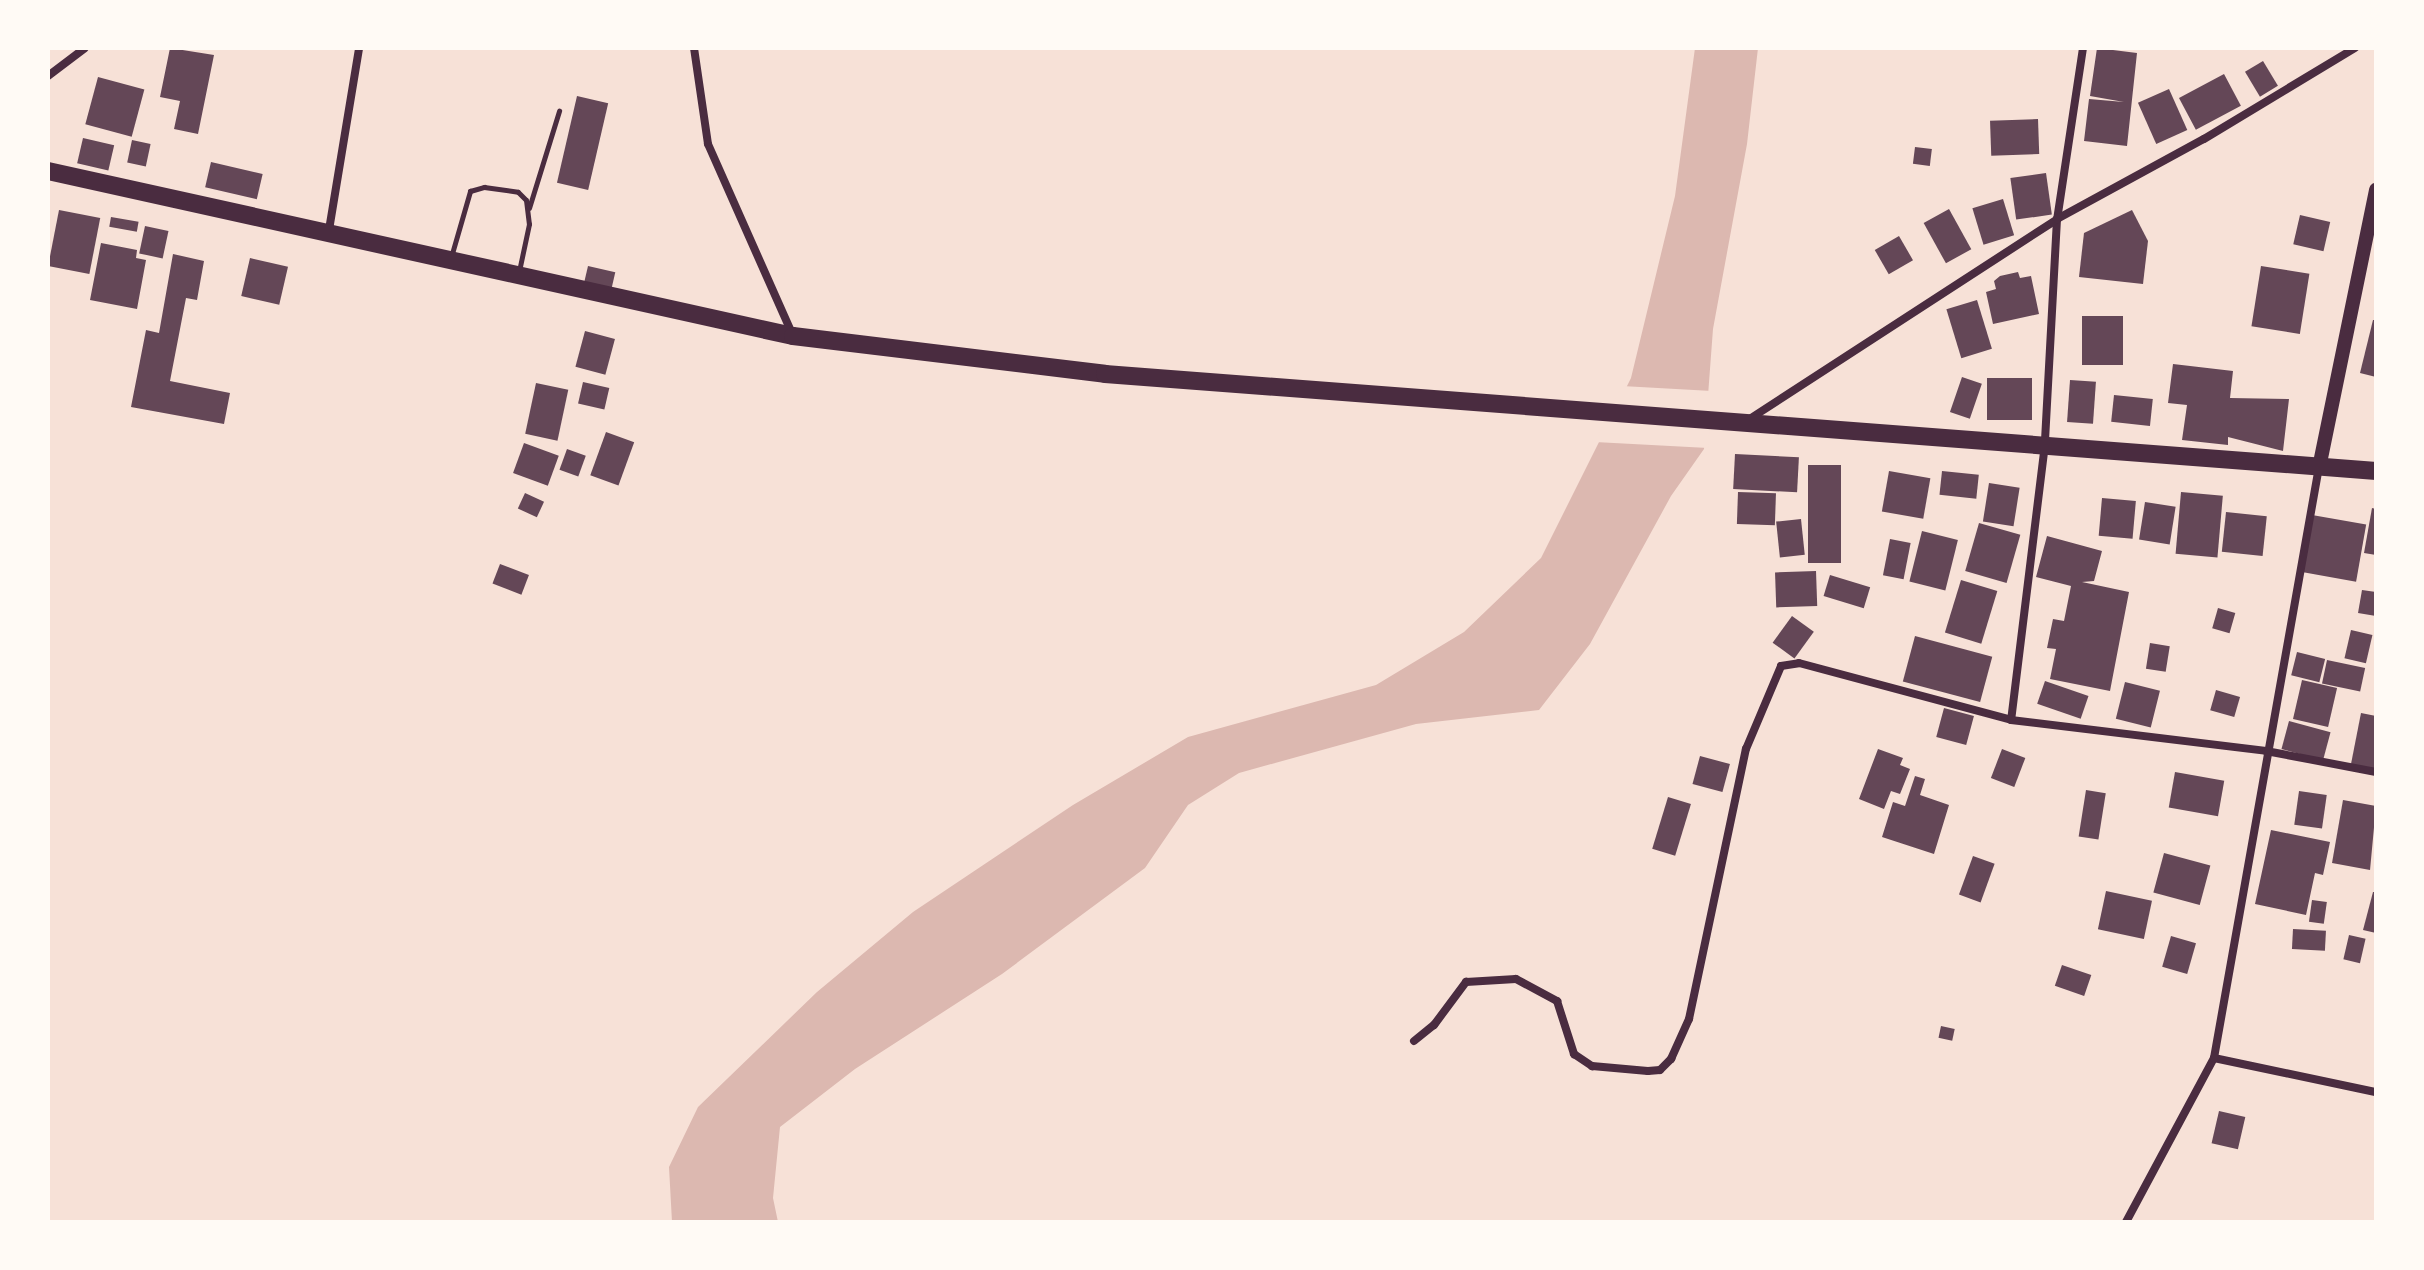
<!DOCTYPE html>
<style>
body{margin:0}
#map{position:relative;width:2424px;height:1270px;overflow:hidden;background:#f7e1d7;font-family:Overpass,sans-serif}
div>[style]{position:absolute}
.water>*{inset:0;background:#dcb8b0}
.pier>*{inset:0;background:#f7e1d7}
.building>*{inset:0;background:#644757;transform-origin:0 0}
.service>*{height:5px;margin:-2.5px;padding:0 2.5px;transform-origin:2.5px;border-radius:2.5px;background:#4a2c40}
.minor>*{height:8px;margin:-4px;padding:0 4px;transform-origin:4px;border-radius:4px;background:#4a2c40}
.tertiary>*{height:14px;margin:-7px;padding:0 7px;transform-origin:7px;border-radius:7px;background:#4a2c40}
.trunk>*{height:18px;margin:-9px;padding:0 9px;transform-origin:9px;border-radius:9px;background:#4a2c40}
span{translate:-50% -50%;white-space:nowrap;text-align:center;line-height:1.15;-webkit-text-stroke:8px #fffaf5;paint-order:stroke}
.frame{position:absolute;inset:0;border:50px solid #fffaf5;pointer-events:none}
</style>
<div id="map">
<div class="water">
<div style="clip-path:polygon(1695px 48px,1758px 48px,1747px 144px,1713px 329px,1704px 449px,1671px 496px,1590px 644px,1539px 710px,1416px 724px,1239px 773px,1188px 805px,1145px 868px,1002px 974px,855px 1069px,780px 1127px,773px 1198px,778px 1222px,672px 1222px,669px 1167px,698px 1107px,817px 992px,913px 912px,1073px 805px,1188px 737px,1376px 685px,1464px 632px,1541px 558px,1631px 378px,1675px 196px)"></div>
</div>
<div class="pier">
<div style="clip-path:polygon(1622px 386px,1712px 391px,1708px 448px,1595px 442px)"></div>
</div>
<div class="building">
<div style="clip-path:polygon(170px 48px,214px 55px,198px 134px,174px 129px,180px 101px,160px 97px)"></div>
<div style="clip-path:polygon(2097px 48px,2137px 53px,2127px 146px,2084px 141px,2089px 99px,2124px 102px,2090px 96px)"></div>
<div style="left:2263px;top:61px;width:29px;height:21px;rotate:59deg"></div>
<div style="left:2224px;top:74px;width:36px;height:51px;rotate:62deg"></div>
<div style="left:98px;top:77px;width:48px;height:49px;rotate:15deg"></div>
<div style="left:2169px;top:89px;width:45px;height:34px;rotate:66deg"></div>
<div style="left:577px;top:96px;width:32px;height:89px;rotate:13deg"></div>
<div style="left:2038px;top:119px;width:35px;height:48px;rotate:88deg"></div>
<div style="left:83px;top:138px;width:32px;height:26px;rotate:13deg"></div>
<div style="left:132px;top:140px;width:19px;height:23px;rotate:12deg"></div>
<div style="left:1915px;top:147px;width:17px;height:17px;rotate:7deg"></div>
<div style="left:211px;top:162px;width:53px;height:26px;rotate:13deg"></div>
<div style="left:2046px;top:173px;width:42px;height:36px;rotate:82deg"></div>
<div style="left:2003px;top:199px;width:38px;height:32px;rotate:73deg"></div>
<div style="left:1949px;top:209px;width:46px;height:29px;rotate:61deg"></div>
<div style="left:59px;top:210px;width:42px;height:57px;rotate:11deg"></div>
<div style="clip-path:polygon(2132px 210px,2148px 241px,2143px 284px,2079px 277px,2084px 233px)"></div>
<div style="left:2300px;top:215px;width:31px;height:30px;rotate:13deg"></div>
<div style="left:111px;top:217px;width:28px;height:10px;rotate:10deg"></div>
<div style="left:145px;top:226px;width:24px;height:28px;rotate:12deg"></div>
<div style="left:1899px;top:236px;width:28px;height:28px;rotate:60deg"></div>
<div style="clip-path:polygon(101px 243px,137px 250px,136px 258px,146px 260px,137px 309px,90px 300px)"></div>
<div style="clip-path:polygon(173px 254px,204px 261px,197px 300px,186px 298px,170px 381px,230px 393px,224px 424px,131px 407px,146px 330px,159px 333px)"></div>
<div style="left:250px;top:258px;width:39px;height:39px;rotate:13deg"></div>
<div style="left:588px;top:266px;width:28px;height:16px;rotate:13deg"></div>
<div style="left:2261px;top:266px;width:49px;height:61px;rotate:9deg"></div>
<div style="clip-path:polygon(2018px 272px,2020px 278px,2031px 276px,2039px 314px,1993px 324px,1986px 292px,1996px 289px,1994px 281px,2000px 276px)"></div>
<div style="left:1977px;top:300px;width:51px;height:32px;rotate:73deg"></div>
<div style="left:2082px;top:316px;width:41px;height:49px"></div>
<div style="clip-path:polygon(2373px 320px,2376px 320px,2376px 377px,2360px 373px)"></div>
<div style="left:585px;top:331px;width:31px;height:37px;rotate:15deg"></div>
<div style="clip-path:polygon(2173px 364px,2233px 371px,2230px 398px,2289px 399px,2283px 451px,2228px 437px,2228px 445px,2182px 440px,2187px 405px,2168px 403px)"></div>
<div style="left:1962px;top:377px;width:21px;height:37px;rotate:19deg"></div>
<div style="left:1987px;top:378px;width:45px;height:42px"></div>
<div style="left:2070px;top:380px;width:26px;height:42px;rotate:4deg"></div>
<div style="left:583px;top:382px;width:27px;height:22px;rotate:13deg"></div>
<div style="left:536px;top:383px;width:33px;height:52px;rotate:12deg"></div>
<div style="left:2114px;top:395px;width:39px;height:27px;rotate:6deg"></div>
<div style="left:606px;top:432px;width:30px;height:46px;rotate:20deg"></div>
<div style="left:524px;top:443px;width:37px;height:32px;rotate:20deg"></div>
<div style="left:567px;top:449px;width:20px;height:22px;rotate:20deg"></div>
<div style="left:1735px;top:454px;width:64px;height:35px;rotate:3deg"></div>
<div style="left:1808px;top:465px;width:33px;height:98px"></div>
<div style="left:1889px;top:471px;width:42px;height:41px;rotate:10deg"></div>
<div style="left:1942px;top:471px;width:37px;height:24px;rotate:6deg"></div>
<div style="left:1989px;top:483px;width:31px;height:39px;rotate:9deg"></div>
<div style="left:1738px;top:492px;width:38px;height:32px;rotate:2deg"></div>
<div style="left:2181px;top:492px;width:42px;height:62px;rotate:5deg"></div>
<div style="left:525px;top:493px;width:21px;height:17px;rotate:25deg"></div>
<div style="left:2102px;top:498px;width:34px;height:38px;rotate:5deg"></div>
<div style="left:2145px;top:502px;width:31px;height:38px;rotate:9deg"></div>
<div style="clip-path:polygon(2372px 508px,2376px 509px,2376px 555px,2364px 553px)"></div>
<div style="left:2226px;top:512px;width:41px;height:40px;rotate:6deg"></div>
<div style="left:2312px;top:515px;width:55px;height:58px;rotate:10deg"></div>
<div style="left:1801px;top:519px;width:36px;height:25px;rotate:84deg"></div>
<div style="left:1979px;top:523px;width:43px;height:50px;rotate:16deg"></div>
<div style="left:1922px;top:531px;width:37px;height:52px;rotate:14deg"></div>
<div style="clip-path:polygon(2047px 536px,2102px 551px,2094px 581px,2082px 582px,2129px 592px,2110px 691px,2050px 679px,2056px 649px,2047px 648px,2053px 619px,2064px 621px,2071px 586px,2036px 577px)"></div>
<div style="left:1890px;top:539px;width:21px;height:37px;rotate:11deg"></div>
<div style="left:500px;top:564px;width:31px;height:21px;rotate:21deg"></div>
<div style="left:1816px;top:571px;width:35px;height:41px;rotate:88deg"></div>
<div style="left:1830px;top:575px;width:42px;height:22px;rotate:17deg"></div>
<div style="left:1961px;top:580px;width:38px;height:55px;rotate:17deg"></div>
<div style="clip-path:polygon(2362px 590px,2376px 592px,2376px 616px,2358px 613px)"></div>
<div style="left:2218px;top:608px;width:18px;height:21px;rotate:16deg"></div>
<div style="left:1792px;top:616px;width:27px;height:33px;rotate:36deg"></div>
<div style="left:2351px;top:630px;width:22px;height:29px;rotate:13deg"></div>
<div style="left:1915px;top:636px;width:80px;height:47px;rotate:15deg"></div>
<div style="left:2150px;top:643px;width:20px;height:26px;rotate:9deg"></div>
<div style="left:2297px;top:652px;width:29px;height:24px;rotate:14deg"></div>
<div style="left:2327px;top:660px;width:39px;height:24px;rotate:12deg"></div>
<div style="left:2302px;top:680px;width:36px;height:40px;rotate:13deg"></div>
<div style="left:2045px;top:681px;width:46px;height:24px;rotate:19deg"></div>
<div style="left:2125px;top:682px;width:36px;height:38px;rotate:14deg"></div>
<div style="left:2216px;top:690px;width:25px;height:21px;rotate:16deg"></div>
<div style="left:1944px;top:708px;width:31px;height:30px;rotate:15deg"></div>
<div style="clip-path:polygon(2361px 713px,2376px 716px,2376px 769px,2351px 764px)"></div>
<div style="left:2289px;top:721px;width:43px;height:29px;rotate:15deg"></div>
<div style="clip-path:polygon(1878px 749px,1903px 758px,1900px 765px,1910px 769px,1900px 794px,1891px 791px,1884px 809px,1859px 799px)"></div>
<div style="left:2002px;top:749px;width:25px;height:31px;rotate:21deg"></div>
<div style="left:1700px;top:756px;width:31px;height:29px;rotate:15deg"></div>
<div style="left:2175px;top:772px;width:50px;height:36px;rotate:10deg"></div>
<div style="clip-path:polygon(1915px 776px,1925px 779px,1920px 795px,1949px 805px,1934px 854px,1882px 837px,1893px 802px,1905px 806px)"></div>
<div style="left:2086px;top:790px;width:20px;height:47px;rotate:9deg"></div>
<div style="left:2299px;top:791px;width:28px;height:34px;rotate:8deg"></div>
<div style="left:1668px;top:797px;width:24px;height:54px;rotate:17deg"></div>
<div style="clip-path:polygon(2343px 800px,2376px 806px,2370px 870px,2332px 863px)"></div>
<div style="clip-path:polygon(2271px 830px,2330px 842px,2323px 875px,2315px 873px,2306px 915px,2255px 904px)"></div>
<div style="left:2164px;top:853px;width:48px;height:41px;rotate:15deg"></div>
<div style="left:1973px;top:856px;width:23px;height:41px;rotate:20deg"></div>
<div style="left:2106px;top:891px;width:47px;height:39px;rotate:12deg"></div>
<div style="clip-path:polygon(2373px 892px,2376px 892px,2376px 933px,2363px 930px)"></div>
<div style="left:2312px;top:900px;width:15px;height:22px;rotate:8deg"></div>
<div style="left:2293px;top:929px;width:33px;height:20px;rotate:3deg"></div>
<div style="left:2349px;top:935px;width:17px;height:25px;rotate:13deg"></div>
<div style="left:2171px;top:936px;width:26px;height:32px;rotate:16deg"></div>
<div style="left:2062px;top:965px;width:31px;height:22px;rotate:19deg"></div>
<div style="left:1941px;top:1026px;width:14px;height:12px;rotate:12deg"></div>
<div style="left:2219px;top:1111px;width:27px;height:33px;rotate:13deg"></div>
</div>
<div class="service">
<div style="left:529px;top:208px;width:102px;rotate:-72.8deg"></div>
<div style="left:451px;top:257px;width:69px;rotate:-73.9deg"></div>
<div style="left:470px;top:191px;width:15px;rotate:-16deg"></div>
<div style="left:484px;top:187px;width:34px;rotate:8deg"></div>
<div style="left:518px;top:192px;width:11px;rotate:45deg"></div>
<div style="left:526px;top:200px;width:24px;rotate:83deg"></div>
<div style="left:529px;top:224px;width:48px;rotate:102deg"></div>
</div>
<div class="minor">
<div style="left:694px;top:48px;width:97px;rotate:81.7deg"></div>
<div style="left:708px;top:144px;width:210px;rotate:66.1deg"></div>
<div style="left:2083px;top:48px;width:173px;rotate:98.6deg"></div>
<div style="left:2057px;top:219px;width:225px;rotate:93.1deg"></div>
<div style="left:2045px;top:444px;width:278px;rotate:97deg"></div>
<div style="left:2011px;top:720px;width:257px;rotate:6.9deg"></div>
<div style="left:2266px;top:751px;width:112px;rotate:10.8deg"></div>
<div style="left:48px;top:76px;width:46px;rotate:-37.1deg"></div>
<div style="left:329px;top:230px;width:184px;rotate:-80.6deg"></div>
<div style="left:1748px;top:420px;width:369px;rotate:-33deg"></div>
<div style="left:2057px;top:219px;width:167px;rotate:-28.6deg"></div>
<div style="left:2204px;top:139px;width:176px;rotate:-31.1deg"></div>
<div style="left:1414px;top:1041px;width:26px;rotate:-39deg"></div>
<div style="left:1434px;top:1025px;width:54px;rotate:-53.3deg"></div>
<div style="left:1466px;top:982px;width:50px;rotate:-3.4deg"></div>
<div style="left:1516px;top:979px;width:47px;rotate:28.2deg"></div>
<div style="left:1557px;top:1001px;width:56px;rotate:72.2deg"></div>
<div style="left:1574px;top:1054px;width:22px;rotate:34deg"></div>
<div style="left:1592px;top:1066px;width:56px;rotate:5.1deg"></div>
<div style="left:1648px;top:1071px;width:12px;rotate:-5deg"></div>
<div style="left:1660px;top:1070px;width:16px;rotate:-45deg"></div>
<div style="left:1671px;top:1059px;width:44px;rotate:-65.8deg"></div>
<div style="left:1689px;top:1019px;width:276px;rotate:-78.1deg"></div>
<div style="left:1746px;top:749px;width:90px;rotate:-67.1deg"></div>
<div style="left:1781px;top:666px;width:18px;rotate:-9deg"></div>
<div style="left:1799px;top:663px;width:220px;rotate:15deg"></div>
<div style="left:2214px;top:1058px;width:166px;rotate:11.9deg"></div>
<div style="left:2126px;top:1222px;width:186px;rotate:-61.8deg"></div>
<div style="left:2214px;top:1058px;width:600px;rotate:-79.93deg"></div>
</div>
<div class="tertiary">
<div style="left:2320px;top:463px;width:279px;rotate:-78.4deg"></div>
</div>
<div class="trunk">
<div style="left:48px;top:171px;width:763px;rotate:12.49deg"></div>
<div style="left:793px;top:336px;width:314px;rotate:6.9deg"></div>
<div style="left:1105px;top:374px;width:1275px;rotate:4.36deg"></div>
</div>
<div class="frame"></div>
</div>
